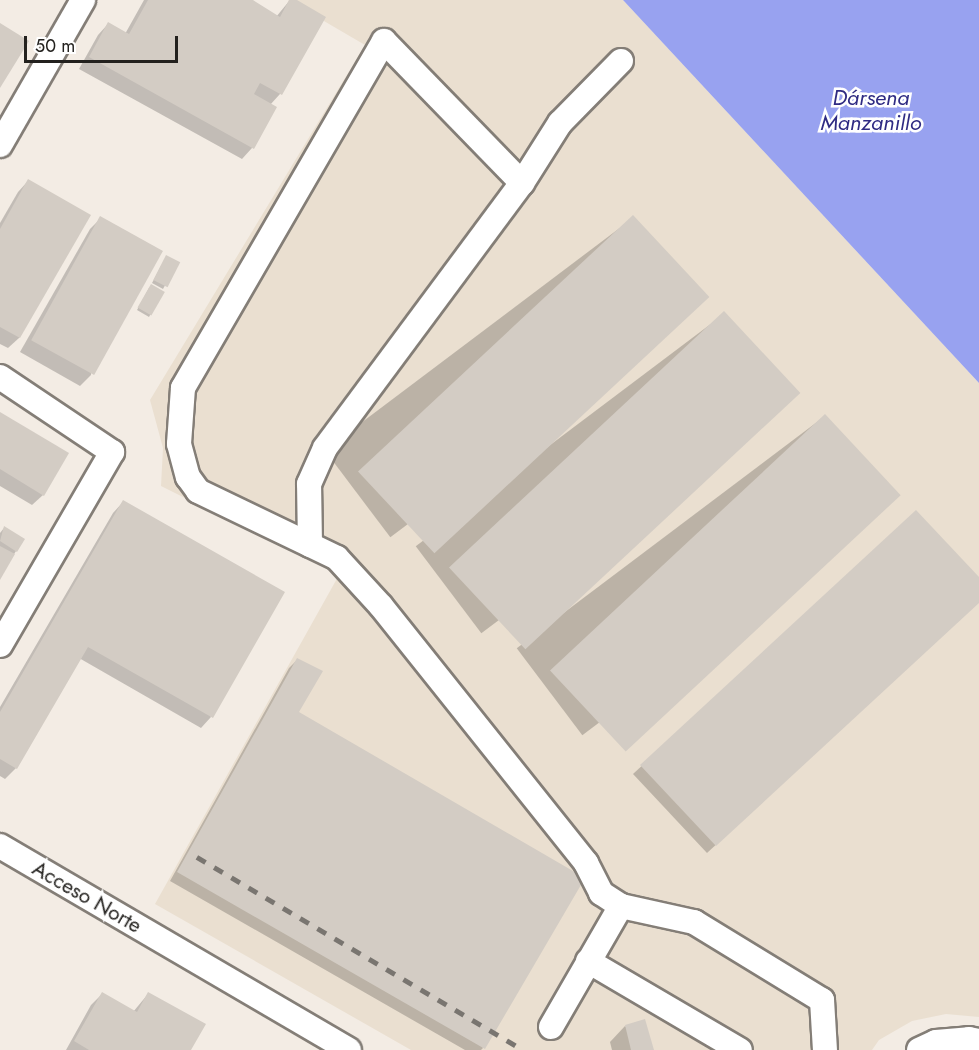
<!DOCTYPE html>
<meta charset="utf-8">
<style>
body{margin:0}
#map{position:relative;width:979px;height:1050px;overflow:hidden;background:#f3ece4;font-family:Jost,sans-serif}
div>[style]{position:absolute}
.built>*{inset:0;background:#eadfd0}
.water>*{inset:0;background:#98a2f0}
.shadow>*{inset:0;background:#0003;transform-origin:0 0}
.building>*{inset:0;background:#d3ccc4;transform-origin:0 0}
.roads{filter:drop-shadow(2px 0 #847e77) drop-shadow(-2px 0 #847e77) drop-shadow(0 2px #847e77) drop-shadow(0 -2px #847e77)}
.minor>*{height:24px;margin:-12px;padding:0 12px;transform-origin:12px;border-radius:12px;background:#fff}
.rail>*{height:4.5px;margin-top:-2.25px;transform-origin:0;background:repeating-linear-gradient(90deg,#797570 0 10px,transparent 0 20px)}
span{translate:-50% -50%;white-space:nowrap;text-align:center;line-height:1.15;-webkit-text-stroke:5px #fff;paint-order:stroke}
.street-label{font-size:21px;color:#23211e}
.water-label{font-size:22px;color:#2f2b83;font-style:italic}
.scale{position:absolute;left:24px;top:36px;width:154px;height:27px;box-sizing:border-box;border:3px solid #23211e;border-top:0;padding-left:8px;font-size:18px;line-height:21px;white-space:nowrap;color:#23211e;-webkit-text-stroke:4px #fff;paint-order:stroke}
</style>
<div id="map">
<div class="built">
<div style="clip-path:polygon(288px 0,623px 0,979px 383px,979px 1017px,946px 1014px,912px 1021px,879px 1040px,872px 1050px,411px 1050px,155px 904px,339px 575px,161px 486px,163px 448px,150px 400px,365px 45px)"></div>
</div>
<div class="water">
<div style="clip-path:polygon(623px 0,979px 0,979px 383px)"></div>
</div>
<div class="shadow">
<div style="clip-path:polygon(144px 0,251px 0,276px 17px,290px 0,293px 0,324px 17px,280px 94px,270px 105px,275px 108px,252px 148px,242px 159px,79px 69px,98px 35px,108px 24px,125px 34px)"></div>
<div style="clip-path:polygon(28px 181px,89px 215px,19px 338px,8px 348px,0 344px,0 223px,18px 192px)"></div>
<div style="clip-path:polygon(101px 218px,91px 375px,80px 386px,20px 352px,90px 229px)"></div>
<div style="left:633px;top:218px;width:109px;height:386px;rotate:53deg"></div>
<div style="clip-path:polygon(165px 259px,178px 262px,163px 289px,152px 283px)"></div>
<div style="clip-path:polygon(149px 288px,163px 293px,149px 317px,137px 310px)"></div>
<div style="left:724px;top:314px;width:109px;height:386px;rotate:53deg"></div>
<div style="clip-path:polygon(0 414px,43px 495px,32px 505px,0 486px)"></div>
<div style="left:825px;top:416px;width:109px;height:386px;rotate:53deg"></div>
<div style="clip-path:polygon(123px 502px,211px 717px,201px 728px,79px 658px,16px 768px,5px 779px,0 776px,0 707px,113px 513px)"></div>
<div style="clip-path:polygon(916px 512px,979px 579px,979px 602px,707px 853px,633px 774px)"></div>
<div style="clip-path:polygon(4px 528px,16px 551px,0 577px,0 533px)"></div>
<div style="clip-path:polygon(298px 659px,294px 718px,483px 1048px,481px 1050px,465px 1050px,170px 881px,289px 668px)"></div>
<div style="clip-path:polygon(102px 994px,133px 1012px,148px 994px,190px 1050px,66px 1050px,91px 1005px)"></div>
<div style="clip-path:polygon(625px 1026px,652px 1050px,612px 1050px,610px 1042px)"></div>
</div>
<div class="building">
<div style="clip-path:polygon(148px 0,253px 0,280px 17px,289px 0,297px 0,326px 17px,282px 95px,260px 83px,254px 94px,277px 107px,254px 149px,89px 57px,108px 22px,129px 34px)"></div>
<div style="clip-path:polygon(0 23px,29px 41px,0 88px)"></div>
<div style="clip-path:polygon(28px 179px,91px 215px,20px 338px,0 327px,0 229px)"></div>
<div style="left:633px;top:215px;width:112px;height:376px;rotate:47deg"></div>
<div style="left:100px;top:216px;width:72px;height:142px;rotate:29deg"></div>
<div style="left:166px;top:255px;width:16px;height:28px;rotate:27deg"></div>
<div style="left:151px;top:284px;width:16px;height:27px;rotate:30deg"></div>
<div style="left:724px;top:311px;width:112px;height:376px;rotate:47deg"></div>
<div style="clip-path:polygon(0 412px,69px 453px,44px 496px,0 469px)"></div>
<div style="left:825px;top:414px;width:111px;height:376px;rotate:47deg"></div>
<div style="clip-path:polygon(123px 500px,285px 592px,213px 718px,88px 647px,17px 769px,0 759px,0 712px)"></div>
<div style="clip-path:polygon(916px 510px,979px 577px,979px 603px,716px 846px,640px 765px)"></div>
<div style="clip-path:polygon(4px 526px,25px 539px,17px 552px,0 541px)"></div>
<div style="clip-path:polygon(0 546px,15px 554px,0 580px)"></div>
<div style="clip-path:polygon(297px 658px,323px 671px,299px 712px,585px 878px,485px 1049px,177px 872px)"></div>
<div style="clip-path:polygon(102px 992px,137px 1012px,148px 992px,206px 1024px,191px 1050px,89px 1050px,74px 1041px)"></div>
<div style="clip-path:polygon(645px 1019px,654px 1050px,631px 1050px,625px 1025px)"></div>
</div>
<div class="roads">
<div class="minor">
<div style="left:0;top:145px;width:167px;rotate:-60.2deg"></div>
<div style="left:522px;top:183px;width:198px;rotate:-134.2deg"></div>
<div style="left:384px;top:41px;width:401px;rotate:120.1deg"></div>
<div style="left:183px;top:388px;width:56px;rotate:94.1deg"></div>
<div style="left:179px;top:444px;width:34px;rotate:75deg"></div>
<div style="left:188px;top:477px;width:17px;rotate:54deg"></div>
<div style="left:198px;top:491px;width:154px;rotate:25.7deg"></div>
<div style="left:337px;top:558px;width:65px;rotate:47.5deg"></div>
<div style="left:381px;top:606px;width:329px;rotate:51.4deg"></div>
<div style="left:586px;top:863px;width:34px;rotate:63deg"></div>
<div style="left:601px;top:893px;width:24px;rotate:33deg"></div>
<div style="left:621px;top:906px;width:75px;rotate:12.4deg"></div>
<div style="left:694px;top:922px;width:150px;rotate:31.4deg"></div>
<div style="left:822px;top:1000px;width:50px;rotate:86.6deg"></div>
<div style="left:0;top:377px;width:135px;rotate:33.8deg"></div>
<div style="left:112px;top:452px;width:223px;rotate:120.1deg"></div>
<div style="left:310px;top:545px;width:61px;rotate:-90.9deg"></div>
<div style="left:309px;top:484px;width:39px;rotate:-66deg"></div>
<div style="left:325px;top:448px;width:330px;rotate:-53.4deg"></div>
<div style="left:522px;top:183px;width:71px;rotate:-57.7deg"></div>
<div style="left:560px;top:123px;width:87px;rotate:-45.5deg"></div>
<div style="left:0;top:846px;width:404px;rotate:30.3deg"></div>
<div style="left:588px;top:961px;width:176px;rotate:30.4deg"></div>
<div style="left:551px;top:1027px;width:140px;rotate:-60deg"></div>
<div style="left:919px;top:1050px;width:19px;rotate:-25deg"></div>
<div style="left:936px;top:1042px;width:33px;rotate:-5deg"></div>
<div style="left:969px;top:1039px;width:10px;rotate:11deg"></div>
</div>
</div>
<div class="rail">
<div style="left:197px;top:857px;width:379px;rotate:30.6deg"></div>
</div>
<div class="street-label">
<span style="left:87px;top:897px;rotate:30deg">Acceso Norte</span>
</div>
<div class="water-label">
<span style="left:871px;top:110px">Dársena<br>Manzanillo</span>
</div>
<div class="scale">50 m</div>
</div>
